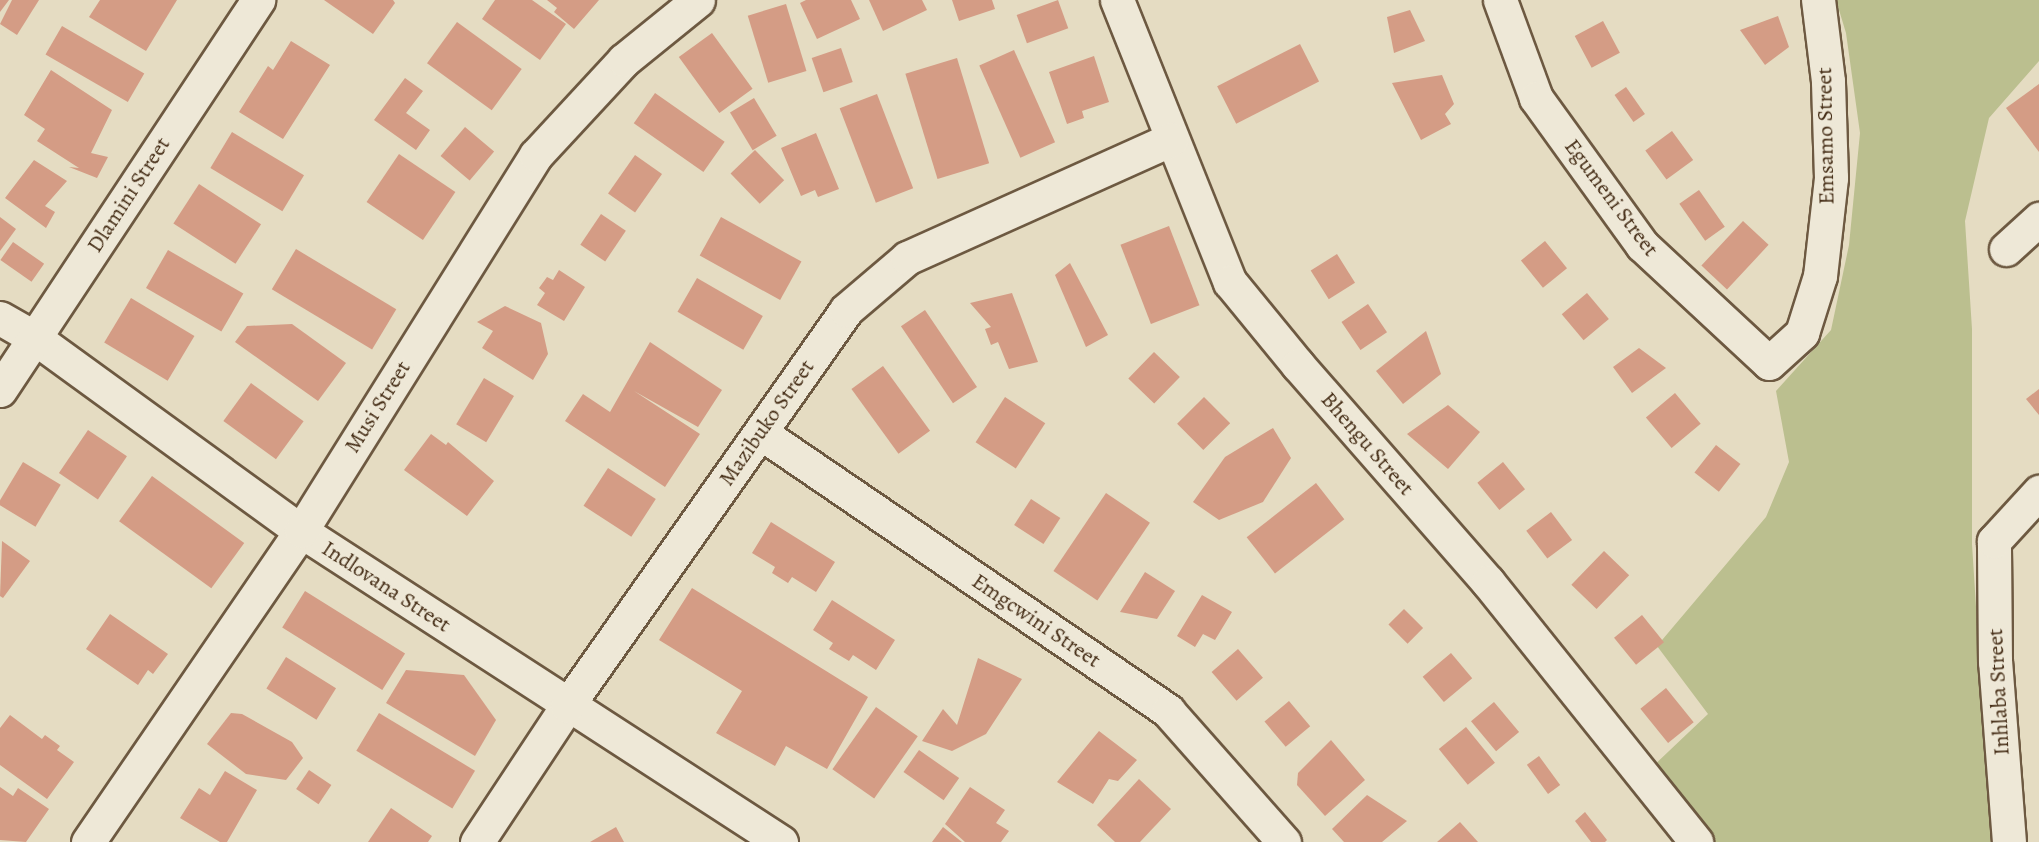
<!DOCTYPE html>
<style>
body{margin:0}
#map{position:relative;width:2039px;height:842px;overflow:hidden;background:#e5dcc2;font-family:Alegreya,serif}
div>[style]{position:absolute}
.green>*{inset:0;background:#bbbf8f}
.building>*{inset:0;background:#d49c85;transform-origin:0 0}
.roads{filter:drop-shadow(2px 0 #6d5941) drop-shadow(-2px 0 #6d5941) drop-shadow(0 2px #6d5941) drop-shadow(0 -2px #6d5941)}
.minor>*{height:33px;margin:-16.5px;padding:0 16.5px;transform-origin:16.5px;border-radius:16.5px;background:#eee8d7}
span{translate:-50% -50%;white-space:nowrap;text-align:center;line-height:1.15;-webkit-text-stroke:6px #eee8d7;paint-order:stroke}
.street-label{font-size:22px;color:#452d16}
</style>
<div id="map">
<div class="green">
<div style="clip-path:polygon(1836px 0,2039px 0,2039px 61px,1989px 118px,1965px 221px,1972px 329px,1972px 544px,1991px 842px,1714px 842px,1649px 770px,1708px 714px,1657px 646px,1766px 517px,1789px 462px,1776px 391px,1831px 330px,1849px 245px,1860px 133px,1846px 33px)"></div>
</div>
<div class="building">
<div style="clip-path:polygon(0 0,9px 0,0 12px)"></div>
<div style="clip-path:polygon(12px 0,39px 0,17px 35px,0 24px)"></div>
<div style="clip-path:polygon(100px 0,177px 0,146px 51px,89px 17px)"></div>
<div style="clip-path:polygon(324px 0,393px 0,395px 3px,373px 34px)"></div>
<div style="clip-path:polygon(495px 0,532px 0,566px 24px,540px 60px,482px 19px)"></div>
<div style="clip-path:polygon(547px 0,599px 0,574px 29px,554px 12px,557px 8px)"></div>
<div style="clip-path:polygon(806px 0,851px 0,860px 19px,817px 39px,800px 3px)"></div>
<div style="clip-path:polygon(869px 0,922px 0,927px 10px,883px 31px)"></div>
<div style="clip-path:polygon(952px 0,992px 0,995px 9px,959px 21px)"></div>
<div style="left:1058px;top:0;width:30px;height:44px;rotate:70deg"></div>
<div style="left:786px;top:4px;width:70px;height:40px;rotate:73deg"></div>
<div style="clip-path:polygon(1410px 10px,1425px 41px,1394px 53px,1387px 17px)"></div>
<div style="clip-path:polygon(1778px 16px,1789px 47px,1765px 65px,1740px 30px)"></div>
<div style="left:1603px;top:21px;width:36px;height:32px;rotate:62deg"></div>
<div style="left:457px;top:22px;width:80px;height:51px;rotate:36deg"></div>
<div style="left:62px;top:26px;width:95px;height:33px;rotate:30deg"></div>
<div style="left:712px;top:33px;width:69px;height:41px;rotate:54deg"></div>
<div style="clip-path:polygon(291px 41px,330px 65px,283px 139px,239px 112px,268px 66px,273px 70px)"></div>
<div style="left:1300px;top:44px;width:42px;height:93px;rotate:63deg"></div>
<div style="left:841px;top:48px;width:36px;height:31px;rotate:71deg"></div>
<div style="left:1014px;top:50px;width:101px;height:38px;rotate:66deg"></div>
<div style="clip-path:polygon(1094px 56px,1109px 102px,1082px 111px,1084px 118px,1067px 124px,1049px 72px)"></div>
<div style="left:957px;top:58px;width:110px;height:54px;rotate:73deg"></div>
<div style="clip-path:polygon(51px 70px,112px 110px,91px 153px,108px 157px,97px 178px,69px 167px,79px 168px,37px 141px,45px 129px,24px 115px)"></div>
<div style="clip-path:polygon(1442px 75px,1454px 104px,1445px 114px,1451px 124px,1421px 140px,1392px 83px)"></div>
<div style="clip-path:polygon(405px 78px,423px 91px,406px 113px,430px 130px,416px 150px,374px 120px)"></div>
<div style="clip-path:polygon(2039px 84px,2039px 152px,2006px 108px)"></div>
<div style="left:1626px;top:87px;width:33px;height:14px;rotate:55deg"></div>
<div style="left:655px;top:93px;width:85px;height:37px;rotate:35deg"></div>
<div style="left:877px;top:94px;width:101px;height:40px;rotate:69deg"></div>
<div style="left:754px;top:98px;width:44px;height:28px;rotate:59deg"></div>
<div style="left:465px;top:127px;width:38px;height:38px;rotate:40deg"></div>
<div style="left:1672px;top:131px;width:36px;height:33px;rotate:54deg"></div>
<div style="left:232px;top:132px;width:84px;height:42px;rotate:31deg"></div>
<div style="clip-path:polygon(816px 133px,839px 189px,818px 197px,815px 190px,801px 196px,781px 148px)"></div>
<div style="left:755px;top:150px;width:42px;height:34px;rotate:46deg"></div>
<div style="left:399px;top:154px;width:68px;height:58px;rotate:34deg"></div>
<div style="left:635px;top:155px;width:33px;height:47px;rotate:35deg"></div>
<div style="clip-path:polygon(34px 160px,67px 181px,45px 206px,55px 212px,46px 228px,5px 198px)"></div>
<div style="left:199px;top:184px;width:74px;height:47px;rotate:33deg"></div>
<div style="left:1699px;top:190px;width:45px;height:24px;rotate:55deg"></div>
<div style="left:601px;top:214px;width:30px;height:37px;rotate:34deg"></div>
<div style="clip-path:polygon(0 217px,16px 229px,0 251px)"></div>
<div style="left:721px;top:217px;width:92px;height:44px;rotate:29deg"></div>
<div style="left:1743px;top:221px;width:35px;height:61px;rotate:43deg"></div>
<div style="left:1169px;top:226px;width:85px;height:52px;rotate:69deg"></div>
<div style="left:1545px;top:241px;width:35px;height:31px;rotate:51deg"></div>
<div style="left:13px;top:242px;width:38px;height:22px;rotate:35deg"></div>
<div style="left:296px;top:249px;width:117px;height:47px;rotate:31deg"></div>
<div style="left:168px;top:250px;width:87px;height:44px;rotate:30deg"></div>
<div style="left:1337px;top:254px;width:34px;height:31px;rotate:58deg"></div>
<div style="clip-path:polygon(1070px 263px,1108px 335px,1086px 347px,1055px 275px)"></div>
<div style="clip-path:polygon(559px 270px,585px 287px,564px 321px,537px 305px,545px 293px,539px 288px,547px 277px,553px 280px)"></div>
<div style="left:697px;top:278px;width:76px;height:39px;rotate:30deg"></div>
<div style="clip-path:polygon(1012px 293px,1038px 362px,1009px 369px,998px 342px,991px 345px,985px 329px,991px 327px,970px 303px)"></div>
<div style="left:1587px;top:293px;width:34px;height:33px;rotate:50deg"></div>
<div style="left:131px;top:298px;width:74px;height:52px;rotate:31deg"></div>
<div style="left:1368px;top:304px;width:34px;height:32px;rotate:56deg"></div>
<div style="clip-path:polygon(505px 306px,541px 323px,548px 354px,533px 380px,482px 348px,493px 331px,477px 322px)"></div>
<div style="left:925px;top:310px;width:93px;height:29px;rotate:56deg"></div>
<div style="clip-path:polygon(292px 324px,346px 363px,318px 401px,235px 342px,247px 326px)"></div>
<div style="clip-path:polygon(1426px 331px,1441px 374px,1403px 404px,1376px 371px)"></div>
<div style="clip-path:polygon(650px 342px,722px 390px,698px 427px,634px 391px,700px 434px,665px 487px,565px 421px,583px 394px,610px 412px)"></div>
<div style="clip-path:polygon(1639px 348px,1666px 368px,1632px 393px,1613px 367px)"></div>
<div style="left:1154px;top:352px;width:36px;height:37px;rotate:44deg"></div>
<div style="left:883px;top:366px;width:80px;height:39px;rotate:54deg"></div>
<div style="left:484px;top:378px;width:35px;height:54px;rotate:31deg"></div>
<div style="left:251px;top:383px;width:65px;height:47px;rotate:36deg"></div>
<div style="clip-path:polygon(2039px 389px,2039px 415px,2026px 399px)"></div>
<div style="left:1675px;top:393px;width:40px;height:38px;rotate:50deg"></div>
<div style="left:1005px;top:397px;width:48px;height:54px;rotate:33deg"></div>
<div style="left:1204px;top:397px;width:37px;height:38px;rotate:45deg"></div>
<div style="clip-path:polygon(1448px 405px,1480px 432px,1448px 469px,1407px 434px)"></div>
<div style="clip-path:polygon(1273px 428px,1291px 458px,1263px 502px,1219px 520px,1193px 502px,1225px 457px)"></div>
<div style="left:88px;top:430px;width:47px;height:52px;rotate:34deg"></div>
<div style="clip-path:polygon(431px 434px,446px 445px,448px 442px,494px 481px,467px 516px,404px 470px)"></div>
<div style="left:1716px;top:445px;width:31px;height:35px;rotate:38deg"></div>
<div style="left:23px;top:462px;width:44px;height:49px;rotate:31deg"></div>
<div style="left:1503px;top:462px;width:35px;height:33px;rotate:51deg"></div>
<div style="left:608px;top:468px;width:57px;height:45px;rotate:33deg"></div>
<div style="left:152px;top:476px;width:114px;height:56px;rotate:36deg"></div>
<div style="left:1316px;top:483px;width:46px;height:88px;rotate:52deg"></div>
<div style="left:1106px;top:493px;width:53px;height:94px;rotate:34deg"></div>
<div style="left:1031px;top:499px;width:35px;height:31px;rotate:33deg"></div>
<div style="left:1551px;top:512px;width:35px;height:31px;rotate:53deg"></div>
<div style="clip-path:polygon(771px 522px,835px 562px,816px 592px,792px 577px,788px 583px,772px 573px,775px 567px,752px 553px)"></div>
<div style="clip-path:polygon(2px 541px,30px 561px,3px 598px,0 596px)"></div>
<div style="left:1604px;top:551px;width:35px;height:47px;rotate:44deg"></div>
<div style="clip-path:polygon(1145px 572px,1175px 591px,1157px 619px,1120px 612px)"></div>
<div style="clip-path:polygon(692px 588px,868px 697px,827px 769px,786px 746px,775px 766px,716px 733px,742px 691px,659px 640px)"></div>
<div style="left:305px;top:591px;width:118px;height:43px;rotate:32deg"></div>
<div style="clip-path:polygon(1202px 595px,1232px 612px,1215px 640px,1203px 634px,1195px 647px,1177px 636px)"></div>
<div style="clip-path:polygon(832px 600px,895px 640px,876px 670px,853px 655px,849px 661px,829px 649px,833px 643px,813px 630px)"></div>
<div style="left:1404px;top:609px;width:27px;height:22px;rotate:45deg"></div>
<div style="clip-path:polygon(110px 614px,168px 654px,153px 674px,148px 670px,138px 685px,86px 649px)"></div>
<div style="left:1642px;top:615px;width:35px;height:36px;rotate:51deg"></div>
<div style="left:1238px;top:649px;width:38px;height:35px;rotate:49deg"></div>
<div style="left:1451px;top:653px;width:33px;height:37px;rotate:50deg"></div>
<div style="left:286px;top:657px;width:59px;height:37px;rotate:32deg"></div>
<div style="clip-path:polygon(978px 658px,1022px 679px,986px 734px,952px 751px,922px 741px,943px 709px,957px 725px)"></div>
<div style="clip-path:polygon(406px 670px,464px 675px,496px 720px,475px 756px,386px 703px)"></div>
<div style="left:1666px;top:688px;width:44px;height:33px;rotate:51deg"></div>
<div style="left:1289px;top:701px;width:33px;height:32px;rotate:50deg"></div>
<div style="left:1494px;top:702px;width:39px;height:30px;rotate:50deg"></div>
<div style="left:876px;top:707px;width:51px;height:76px;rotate:35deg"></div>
<div style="clip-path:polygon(231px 713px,242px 714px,292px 742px,303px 758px,286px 780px,246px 774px,207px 744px)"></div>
<div style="left:379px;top:713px;width:112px;height:44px;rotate:31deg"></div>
<div style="clip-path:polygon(10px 715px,42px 739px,45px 735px,60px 746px,57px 750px,74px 762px,47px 799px,0 765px,0 728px)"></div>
<div style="left:1466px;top:727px;width:46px;height:35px;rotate:51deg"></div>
<div style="clip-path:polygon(1099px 731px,1137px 760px,1118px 781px,1109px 779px,1093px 804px,1057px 782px)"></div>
<div style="clip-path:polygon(1331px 740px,1365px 780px,1325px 816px,1297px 785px,1298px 773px)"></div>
<div style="left:919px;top:750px;width:49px;height:27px;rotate:35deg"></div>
<div style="left:1539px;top:756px;width:36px;height:15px;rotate:54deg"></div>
<div style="left:309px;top:770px;width:27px;height:23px;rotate:34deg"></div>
<div style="clip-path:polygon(225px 771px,257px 790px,227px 842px,220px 842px,180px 818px,199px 788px,210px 795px)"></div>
<div style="clip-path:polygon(1139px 779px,1171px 809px,1140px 842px,1115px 842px,1097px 825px)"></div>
<div style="clip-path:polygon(0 787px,13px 796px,18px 788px,49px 809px,26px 842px,0 840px)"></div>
<div style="clip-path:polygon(970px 787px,1005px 810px,996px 823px,1009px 831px,1001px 842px,965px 842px,945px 824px)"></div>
<div style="clip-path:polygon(1367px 795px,1407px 821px,1382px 842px,1344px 842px,1332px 829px)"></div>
<div style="clip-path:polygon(391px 808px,432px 836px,428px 842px,368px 842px)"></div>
<div style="clip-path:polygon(1585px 812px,1607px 840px,1605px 842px,1591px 842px,1575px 821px)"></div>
<div style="clip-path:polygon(1460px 822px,1478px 842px,1437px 842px)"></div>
<div style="clip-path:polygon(616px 827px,624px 842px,590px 842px)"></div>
<div style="clip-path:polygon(943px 827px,962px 842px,932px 842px)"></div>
</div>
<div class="roads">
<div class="minor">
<div style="left:1117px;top:0;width:304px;rotate:68.2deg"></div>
<div style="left:1230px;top:282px;width:107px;rotate:50.7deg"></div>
<div style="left:1298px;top:365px;width:288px;rotate:48.8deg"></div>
<div style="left:1488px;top:582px;width:333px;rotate:51.3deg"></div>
<div style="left:1500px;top:0;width:104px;rotate:69.8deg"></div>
<div style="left:1536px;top:98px;width:181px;rotate:54.2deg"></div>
<div style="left:1642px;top:245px;width:173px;rotate:42.9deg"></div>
<div style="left:1769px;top:363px;width:45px;rotate:-42.3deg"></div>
<div style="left:1802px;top:333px;width:60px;rotate:-72.5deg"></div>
<div style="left:1820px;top:276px;width:99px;rotate:-83.6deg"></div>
<div style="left:1831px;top:178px;width:97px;rotate:-91.8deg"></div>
<div style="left:1828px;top:81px;width:82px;rotate:-97deg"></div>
<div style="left:2006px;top:249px;width:45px;rotate:-42.3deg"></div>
<div style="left:0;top:318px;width:40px;rotate:29.7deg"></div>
<div style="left:35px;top:338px;width:329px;rotate:36deg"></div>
<div style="left:301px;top:531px;width:572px;rotate:32.94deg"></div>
<div style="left:0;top:390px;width:468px;rotate:-56.5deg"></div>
<div style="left:761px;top:433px;width:493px;rotate:34.3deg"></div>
<div style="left:1168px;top:711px;width:175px;rotate:48.5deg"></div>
<div style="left:88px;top:842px;width:377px;rotate:-55.6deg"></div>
<div style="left:301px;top:531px;width:443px;rotate:-58deg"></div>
<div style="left:536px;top:155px;width:129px;rotate:-47.2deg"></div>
<div style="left:624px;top:60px;width:95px;rotate:-39deg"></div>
<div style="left:477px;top:842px;width:163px;rotate:-56.5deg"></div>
<div style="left:567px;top:706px;width:484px;rotate:-54.8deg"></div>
<div style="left:846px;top:310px;width:80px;rotate:-40.4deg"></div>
<div style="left:907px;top:258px;width:290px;rotate:-24.2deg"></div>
<div style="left:2009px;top:842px;width:181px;rotate:-94.4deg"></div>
<div style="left:1995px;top:662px;width:121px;rotate:-90.5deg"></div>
<div style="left:1994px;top:541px;width:67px;rotate:-47.4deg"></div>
</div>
</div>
<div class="street-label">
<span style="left:1826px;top:136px;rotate:-91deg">Emsamo Street</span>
<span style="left:129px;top:195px;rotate:-57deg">Dlamini Street</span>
<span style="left:1611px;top:198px;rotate:53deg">Egumeni Street</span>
<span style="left:378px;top:407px;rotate:-58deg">Musi Street</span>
<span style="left:767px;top:423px;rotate:-55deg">Mazibuko Street</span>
<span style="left:1367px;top:444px;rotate:49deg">Bhengu Street</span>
<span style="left:386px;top:587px;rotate:33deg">Indlovana Street</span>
<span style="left:1036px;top:621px;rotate:34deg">Emgcwini Street</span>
<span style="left:1999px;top:692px;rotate:-93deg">Inhlaba Street</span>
</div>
</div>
